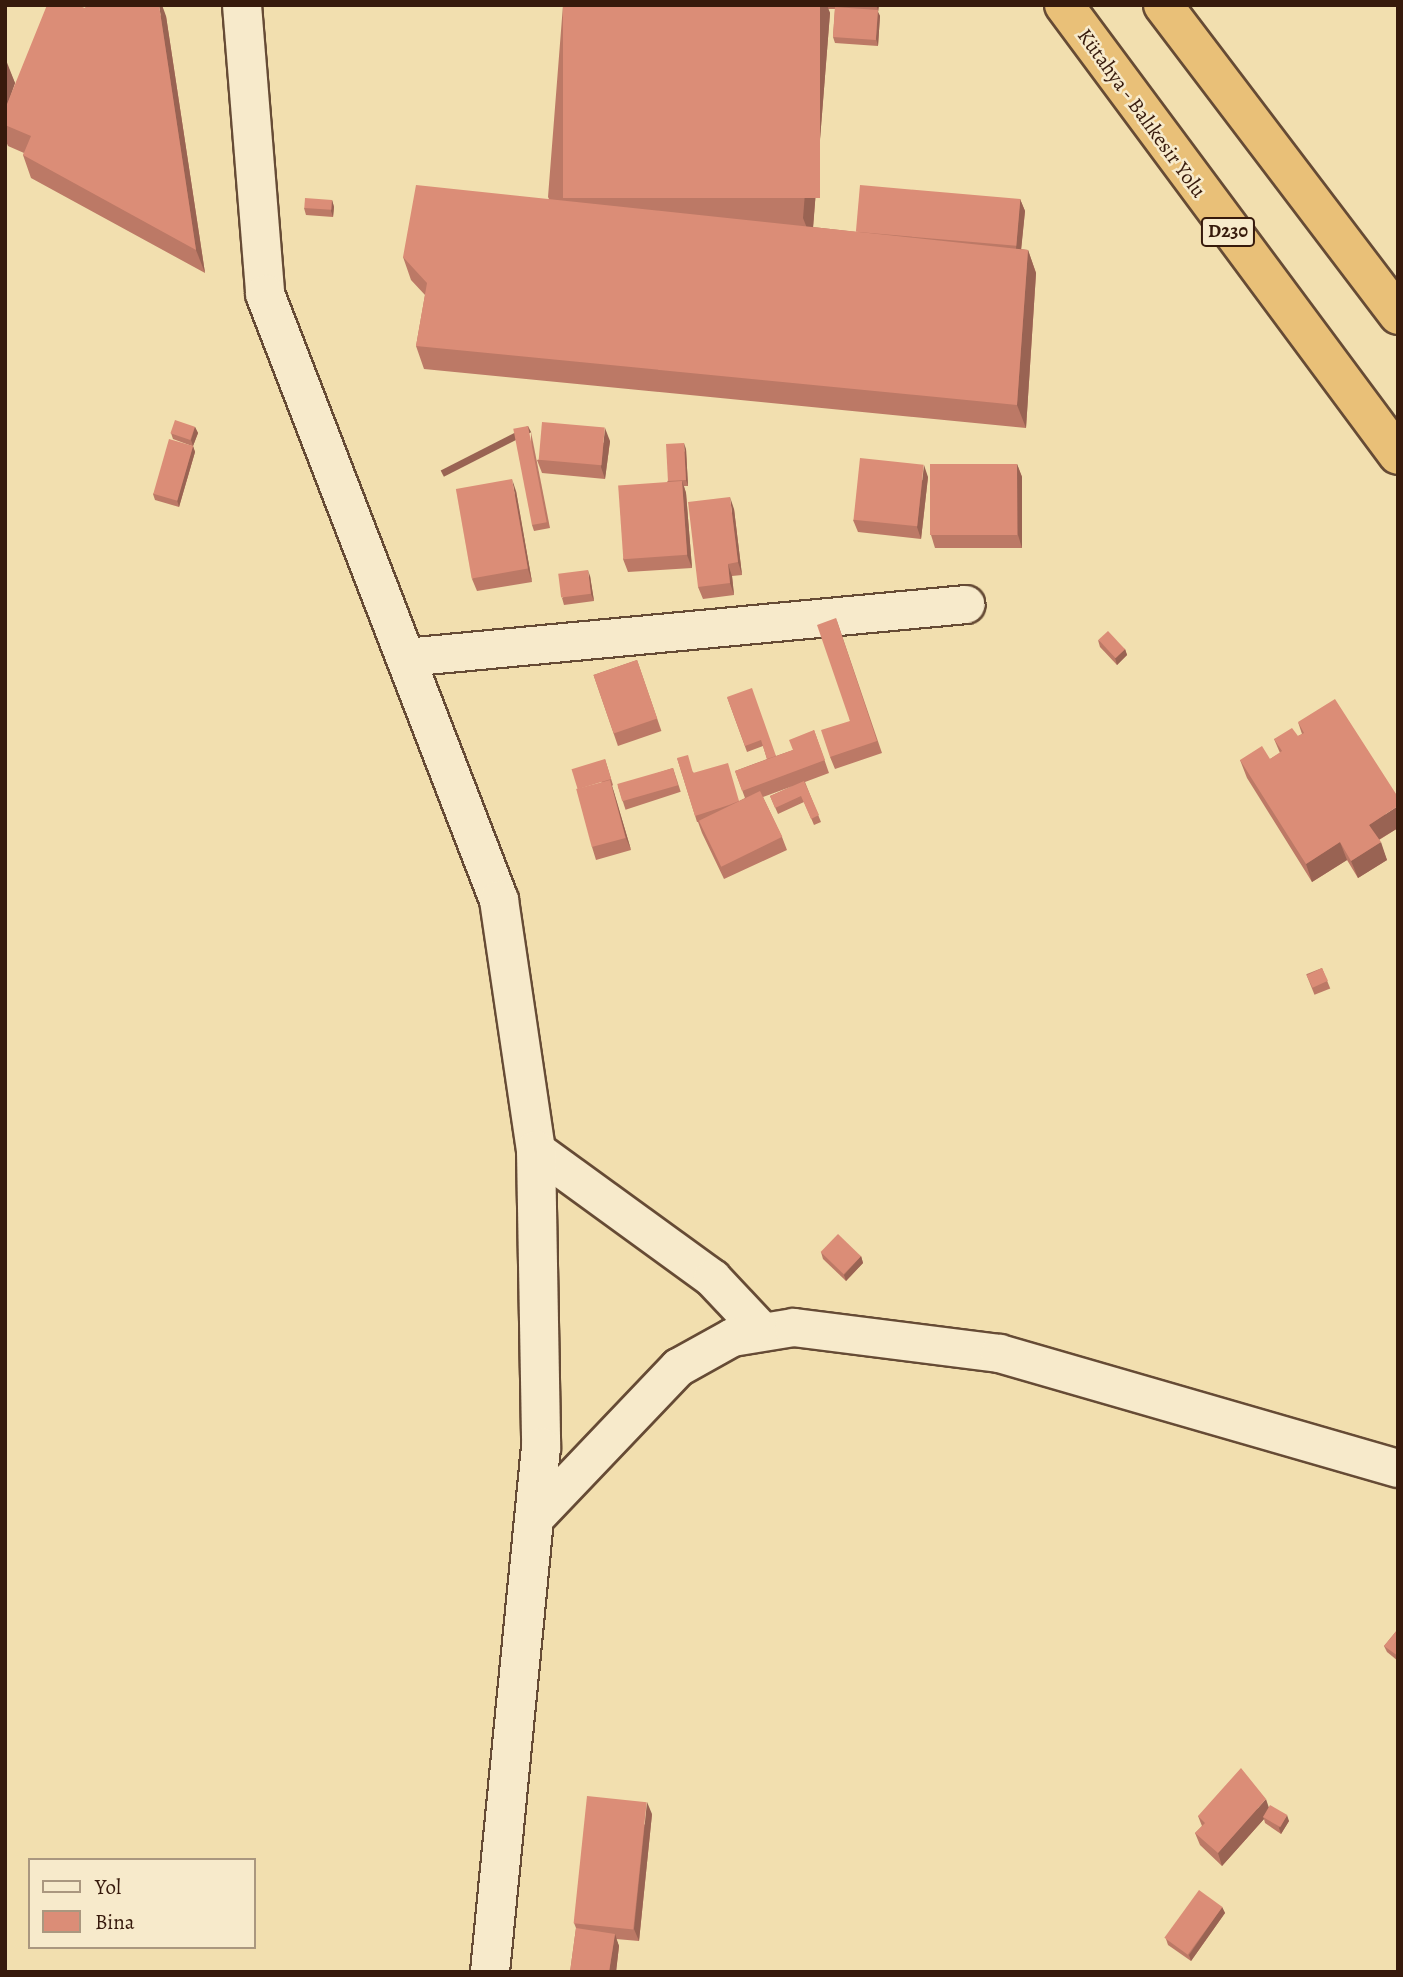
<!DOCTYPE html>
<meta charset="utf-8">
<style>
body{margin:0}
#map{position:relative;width:1403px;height:1977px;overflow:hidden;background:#f2dfaf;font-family:Alegreya,serif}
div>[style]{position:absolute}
.roads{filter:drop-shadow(2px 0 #664b35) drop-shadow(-2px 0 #664b35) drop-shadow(0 2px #664b35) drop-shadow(0 -2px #664b35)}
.minor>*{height:37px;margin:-18.5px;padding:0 18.5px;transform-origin:18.5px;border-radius:18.5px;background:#f7eacb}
.tertiary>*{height:38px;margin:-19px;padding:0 19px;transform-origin:19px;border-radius:19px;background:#f7eacb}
.trunk>*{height:38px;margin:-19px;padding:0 19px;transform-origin:19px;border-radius:19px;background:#e9c078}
.wall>*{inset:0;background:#bc7966;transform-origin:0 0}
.shaded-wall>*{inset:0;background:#996353;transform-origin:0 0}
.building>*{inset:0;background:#db8d77;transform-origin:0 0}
span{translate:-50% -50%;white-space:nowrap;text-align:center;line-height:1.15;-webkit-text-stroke:5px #f7eacb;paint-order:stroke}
.shield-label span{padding:2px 5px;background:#f7eacb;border:2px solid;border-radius:5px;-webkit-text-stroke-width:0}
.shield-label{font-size:19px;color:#371a0c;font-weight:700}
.street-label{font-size:21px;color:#371a0c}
.frame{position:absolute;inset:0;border:7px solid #371a0c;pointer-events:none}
.legend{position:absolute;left:28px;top:1858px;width:228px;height:91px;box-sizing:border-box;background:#f7eacb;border:2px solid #aa977f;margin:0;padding:9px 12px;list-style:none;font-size:21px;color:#371a0c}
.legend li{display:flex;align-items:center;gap:14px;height:35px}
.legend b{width:35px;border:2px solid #aa977f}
</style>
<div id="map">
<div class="roads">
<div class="minor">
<div style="left:405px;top:657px;width:563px;rotate:-5.4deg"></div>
<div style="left:536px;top:1150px;width:218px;rotate:36deg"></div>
<div style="left:712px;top:1278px;width:71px;rotate:46.7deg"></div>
<div style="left:534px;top:1518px;width:209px;rotate:-46.4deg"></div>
<div style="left:678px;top:1367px;width:62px;rotate:-29.1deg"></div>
<div style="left:732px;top:1337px;width:62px;rotate:-9.3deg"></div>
<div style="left:793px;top:1327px;width:208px;rotate:7.2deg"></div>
<div style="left:999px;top:1353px;width:415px;rotate:16.1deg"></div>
</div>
<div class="tertiary">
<div style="left:242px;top:5px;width:290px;rotate:85.4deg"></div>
<div style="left:265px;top:294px;width:650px;rotate:68.89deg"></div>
<div style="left:499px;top:900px;width:253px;rotate:81.6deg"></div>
<div style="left:536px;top:1150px;width:297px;rotate:89deg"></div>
<div style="left:541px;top:1447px;width:527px;rotate:95.55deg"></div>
</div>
<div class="trunk">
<div style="left:1064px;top:5px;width:560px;rotate:53.42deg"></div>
<div style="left:1163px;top:5px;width:389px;rotate:52.8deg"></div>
</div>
</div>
<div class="wall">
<div style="clip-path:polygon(563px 5px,879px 5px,878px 12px,880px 16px,878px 46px,835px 43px,833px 37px,835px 9px,828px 9px,830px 13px,813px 227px,857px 232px,1020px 199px,1025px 211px,1021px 249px,1028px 250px,1036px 273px,1026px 428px,424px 369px,416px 346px,425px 295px,411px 280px,403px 257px,549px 199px,548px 197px)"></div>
<div style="clip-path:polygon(85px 8px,166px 16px,205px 273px,31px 178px,23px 155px,24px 153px,8px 146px,5px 139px,5px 60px,15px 83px,10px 98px)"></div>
<div style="clip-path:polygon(332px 200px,334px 207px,333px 217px,306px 215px,304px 208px)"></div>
<div style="clip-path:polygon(195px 427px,198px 433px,193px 446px,195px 452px,179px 507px,155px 500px,153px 494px,192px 446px,173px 439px,171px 433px)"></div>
<div style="clip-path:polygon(531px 432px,550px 528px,534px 531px,532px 525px)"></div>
<div style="clip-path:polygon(610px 441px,605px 479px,542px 473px,537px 460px)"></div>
<div style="clip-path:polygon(686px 449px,688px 486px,684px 486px,686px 493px,692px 568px,628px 572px,623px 559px)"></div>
<div style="clip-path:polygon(1017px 464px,1022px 477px,1022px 548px,935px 548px,931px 535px)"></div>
<div style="clip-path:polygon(928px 477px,921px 539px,858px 532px,853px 520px)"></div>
<div style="clip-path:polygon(516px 491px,532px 582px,477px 591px,472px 579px)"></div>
<div style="clip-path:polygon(734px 509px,742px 575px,732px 576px,734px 595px,703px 599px,698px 587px)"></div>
<div style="clip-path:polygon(590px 576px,594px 601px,564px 605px,562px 598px)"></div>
<div style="clip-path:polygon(836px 618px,882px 753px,835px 769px,830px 757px,850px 721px)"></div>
<div style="clip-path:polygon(1098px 640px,1125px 649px,1127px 655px,1117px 665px,1100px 647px)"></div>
<div style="left:637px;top:660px;width:75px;height:46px;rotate:71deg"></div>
<div style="clip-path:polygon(727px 697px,776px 756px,793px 750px,814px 730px,829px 773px,805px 782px,821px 822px,814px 825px,804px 802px,778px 814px,770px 796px,793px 786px,763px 797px,782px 837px,787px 850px,724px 879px,702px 833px,698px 822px,697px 822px,677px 758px,694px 773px,739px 801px,745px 798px,735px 771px,767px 759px,763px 746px,747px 752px)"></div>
<div style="clip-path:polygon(1298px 722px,1398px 828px,1379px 840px,1387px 860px,1358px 878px,1347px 860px,1312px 882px,1247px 778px,1240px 760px,1270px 759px,1280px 753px,1274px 739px,1298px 736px,1302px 734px)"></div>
<div style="clip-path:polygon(605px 759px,613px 785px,612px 786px,631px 850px,596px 860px,592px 847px)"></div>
<div style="left:673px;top:768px;width:25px;height:58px;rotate:72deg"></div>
<div style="left:1322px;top:968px;width:22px;height:17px;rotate:68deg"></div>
<div style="clip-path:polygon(821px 1252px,861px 1256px,863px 1263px,846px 1281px,823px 1259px)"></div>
<div style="clip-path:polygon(1398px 1629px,1398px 1661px,1387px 1652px,1384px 1646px)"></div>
<div style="clip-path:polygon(1269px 1807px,1289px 1821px,1281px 1834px,1265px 1823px,1264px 1819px,1222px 1866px,1200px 1845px,1195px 1833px,1202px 1826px,1198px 1816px)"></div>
<div style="clip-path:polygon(652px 1814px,639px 1941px,616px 1939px,619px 1946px,616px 1972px,570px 1972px,576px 1928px,574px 1923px)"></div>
<div style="clip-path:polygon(1222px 1907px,1225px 1913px,1191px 1961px,1168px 1945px,1166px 1939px)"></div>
</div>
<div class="shaded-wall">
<div style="clip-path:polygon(159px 5px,162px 5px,166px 16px,205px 273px,196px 250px)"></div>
<div style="clip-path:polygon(820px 5px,827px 5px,830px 13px,812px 241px,803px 218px)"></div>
<div style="clip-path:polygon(876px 5px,879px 5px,878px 12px,880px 16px,878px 46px,876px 39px,878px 10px)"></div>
<div style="clip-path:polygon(6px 60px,15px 83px,5px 111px,5px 63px)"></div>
<div style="clip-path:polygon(1020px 199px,1025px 211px,1020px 261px,1016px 249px)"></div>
<div style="clip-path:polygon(332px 200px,334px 207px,333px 217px,331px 211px)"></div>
<div style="clip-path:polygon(1028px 250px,1036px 273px,1026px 428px,1017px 405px)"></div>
<div style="left:528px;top:426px;width:7px;height:98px;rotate:63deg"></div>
<div style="clip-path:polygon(195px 427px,198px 433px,193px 446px,191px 440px)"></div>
<div style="clip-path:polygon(605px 428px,610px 441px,605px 479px,601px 467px)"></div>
<div style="clip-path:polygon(684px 443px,686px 449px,688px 486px,686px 480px)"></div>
<div style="clip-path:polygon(193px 446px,195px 452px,179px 507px,177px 500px)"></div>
<div style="clip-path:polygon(1017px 464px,1022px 477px,1022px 548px,1018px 535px)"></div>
<div style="clip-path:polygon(924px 465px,928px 477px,921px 539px,917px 527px)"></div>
<div style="clip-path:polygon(512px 479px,516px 491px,532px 582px,528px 569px)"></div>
<div style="clip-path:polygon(682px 481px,686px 493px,692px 568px,687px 555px)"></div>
<div style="clip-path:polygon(730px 497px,734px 509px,742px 575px,738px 562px)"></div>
<div style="clip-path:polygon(728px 564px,732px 576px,734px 595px,730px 583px)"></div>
<div style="clip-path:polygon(588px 570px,590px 576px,594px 601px,591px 594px)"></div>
<div style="clip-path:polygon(1125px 649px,1127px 655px,1117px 665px,1115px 658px)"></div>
<div style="clip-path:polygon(610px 780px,614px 792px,631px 850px,626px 838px)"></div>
<div style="clip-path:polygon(1398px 806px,1398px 828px,1375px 842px,1369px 825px)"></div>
<div style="clip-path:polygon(1340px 842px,1347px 860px,1312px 882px,1306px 864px)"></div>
<div style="clip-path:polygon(1381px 842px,1387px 860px,1358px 878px,1351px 861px)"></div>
<div style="clip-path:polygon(861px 1256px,863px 1263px,846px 1281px,844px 1275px)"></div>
<div style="clip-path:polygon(1266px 1799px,1270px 1811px,1263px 1817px,1264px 1819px,1222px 1866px,1218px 1853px)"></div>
<div style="clip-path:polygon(647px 1802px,652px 1814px,639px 1941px,634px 1929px)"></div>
<div style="clip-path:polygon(1287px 1815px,1289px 1821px,1281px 1834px,1279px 1828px)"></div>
<div style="clip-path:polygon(1222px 1907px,1225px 1913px,1191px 1961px,1189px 1955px)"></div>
<div style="clip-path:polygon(615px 1934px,619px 1946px,616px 1972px,609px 1972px)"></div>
</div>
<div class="building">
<div style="clip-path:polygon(47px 5px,77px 5px,85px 8px,86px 5px,159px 5px,196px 250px,23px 155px,31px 136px,5px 125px,5px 109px)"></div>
<div style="left:563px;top:5px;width:257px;height:193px"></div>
<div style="left:835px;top:7px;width:43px;height:30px;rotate:4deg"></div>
<div style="clip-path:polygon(416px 185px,1028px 250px,1017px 405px,416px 346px,427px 283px,403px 257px)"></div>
<div style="left:860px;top:185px;width:161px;height:47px;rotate:5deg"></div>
<div style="left:305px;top:198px;width:27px;height:10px;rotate:4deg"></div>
<div style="left:175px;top:420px;width:21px;height:14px;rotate:19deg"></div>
<div style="left:542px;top:422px;width:63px;height:38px;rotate:5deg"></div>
<div style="left:528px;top:426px;width:98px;height:15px;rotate:79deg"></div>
<div style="left:169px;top:439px;width:25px;height:57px;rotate:16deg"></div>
<div style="left:684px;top:443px;width:37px;height:18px;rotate:87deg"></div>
<div style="left:860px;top:458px;width:64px;height:62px;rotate:6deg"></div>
<div style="left:930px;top:464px;width:87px;height:71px"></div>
<div style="left:512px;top:479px;width:91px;height:57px;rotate:80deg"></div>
<div style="left:682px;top:481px;width:74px;height:64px;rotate:86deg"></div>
<div style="clip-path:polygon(730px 497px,738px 562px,728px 564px,730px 583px,698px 587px,688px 502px)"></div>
<div style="left:588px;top:570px;width:24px;height:30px;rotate:83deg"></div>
<div style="clip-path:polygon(836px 618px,877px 741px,830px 757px,821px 730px,850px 721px,817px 625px)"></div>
<div style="left:1108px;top:631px;width:25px;height:13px;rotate:47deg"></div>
<div style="left:637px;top:660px;width:62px;height:46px;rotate:71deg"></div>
<div style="clip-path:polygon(752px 688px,776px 756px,767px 759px,761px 740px,745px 746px,727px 697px)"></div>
<div style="clip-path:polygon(1335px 699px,1398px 797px,1398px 806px,1369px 825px,1381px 842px,1351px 861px,1340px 842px,1306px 864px,1240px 760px,1262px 746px,1270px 759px,1282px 751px,1274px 739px,1292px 728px,1298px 736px,1304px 733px,1298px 722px)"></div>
<div style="clip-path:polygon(814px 730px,825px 760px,742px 791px,735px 771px,793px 750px,789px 740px)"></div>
<div style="clip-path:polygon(688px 755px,693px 773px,728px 763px,739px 801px,729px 805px,695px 816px,677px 758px)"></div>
<div style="left:605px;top:759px;width:21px;height:35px;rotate:73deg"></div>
<div style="left:673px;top:768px;width:18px;height:58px;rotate:74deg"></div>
<div style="left:610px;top:780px;width:60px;height:35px;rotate:75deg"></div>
<div style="clip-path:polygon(804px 781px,819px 815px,811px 819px,801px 796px,775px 808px,770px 796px)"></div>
<div style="left:760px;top:791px;width:51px;height:68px;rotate:64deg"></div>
<div style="left:1322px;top:968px;width:14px;height:17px;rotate:65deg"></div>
<div style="left:838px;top:1234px;width:32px;height:25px;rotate:44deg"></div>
<div style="clip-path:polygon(1398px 1629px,1398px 1656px,1384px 1646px)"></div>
<div style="clip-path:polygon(1241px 1768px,1266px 1799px,1218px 1853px,1195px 1833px,1205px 1823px,1198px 1816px)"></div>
<div style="left:587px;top:1796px;width:60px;height:128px;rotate:6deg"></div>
<div style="left:1270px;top:1805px;width:20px;height:14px;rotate:30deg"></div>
<div style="left:1199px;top:1890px;width:29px;height:59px;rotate:36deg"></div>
<div style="clip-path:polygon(576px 1928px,615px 1934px,609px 1972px,570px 1972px)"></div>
</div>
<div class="shield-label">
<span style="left:1228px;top:232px">D230</span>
</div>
<div class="street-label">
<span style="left:1142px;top:113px;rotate:54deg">Kütahya - Balıkesir Yolu</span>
</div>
<div class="frame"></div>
<ul class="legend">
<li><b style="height:9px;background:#f7eacb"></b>Yol</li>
<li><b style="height:19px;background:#db8d77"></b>Bina</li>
</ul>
</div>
